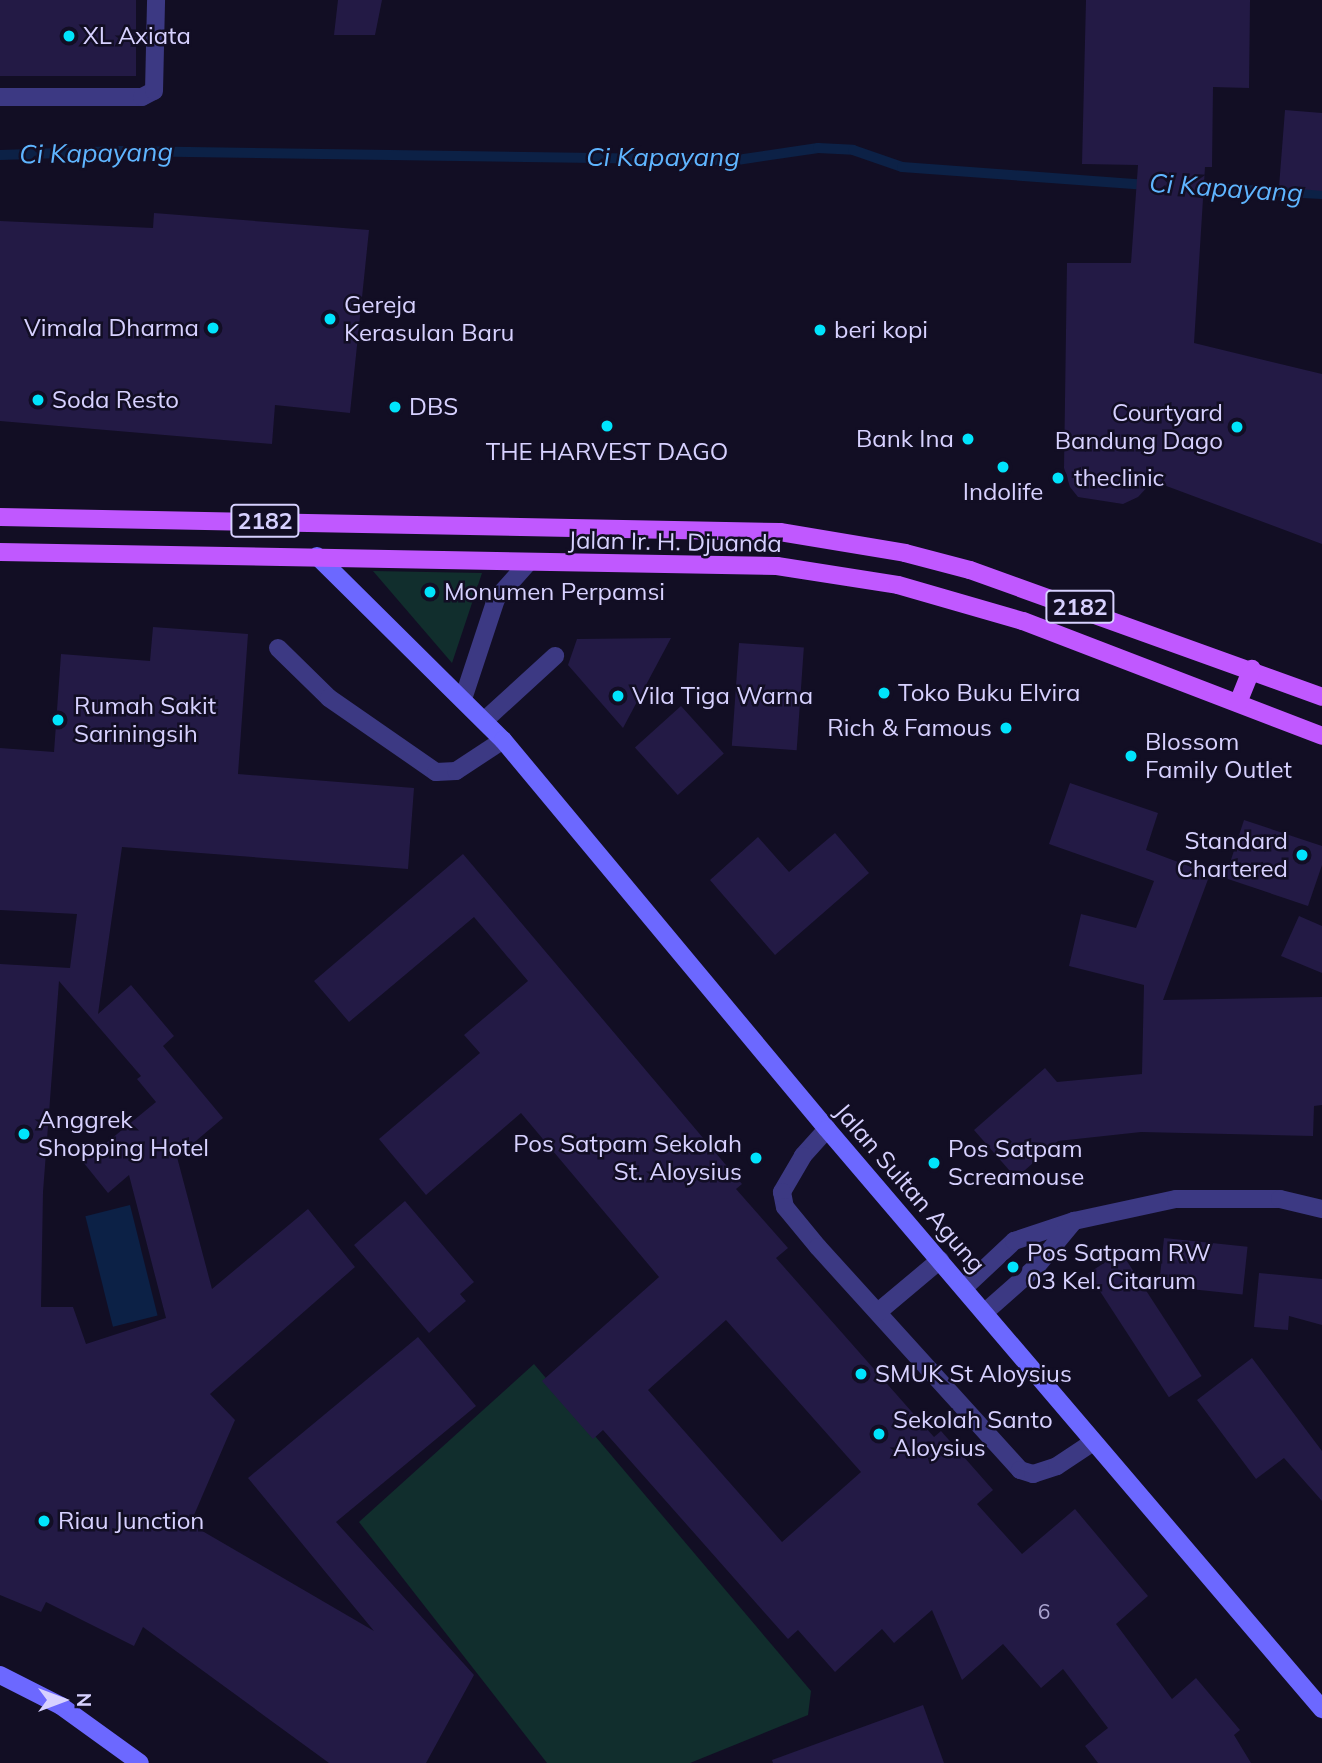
<!DOCTYPE html>
<style>
body{margin:0}
#map{position:relative;width:1322px;height:1763px;overflow:hidden;background:#120e24;font-family:Mulish,sans-serif}
div>[style]{position:absolute}
.green>*{inset:0;background:#112e2d}
.water>*{inset:0;background:#0c2146;transform-origin:0 0}
.stream>*{height:10px;margin:-5px;padding:0 5px;transform-origin:5px;border-radius:5px;background:#0c2146}
.building>*{inset:0;background:#231a45;transform-origin:0 0}
.lane>*{height:18px;margin:-9px;padding:0 9px;transform-origin:9px;border-radius:9px;background:#3c3983}
.street>*{height:18px;margin:-9px;padding:0 9px;transform-origin:9px;border-radius:9px;background:#3c3983}
.secondary>*{height:18px;margin:-9px;padding:0 9px;transform-origin:9px;border-radius:9px;background:#6c68ff}
.primary>*{height:18px;margin:-9px;padding:0 9px;transform-origin:9px;border-radius:9px;background:#c058ff}
.dots>*{width:19px;height:19px;translate:-50% -50%;box-sizing:border-box;border:4px solid #120e24;border-radius:50%}
span{translate:-50% -50%;white-space:nowrap;text-align:center;line-height:1.15;-webkit-text-stroke:5px #120e24;paint-order:stroke}
.number-label{font-size:21px;color:#aaa3d0}
.number-label span{-webkit-text-stroke-width:0}
.shield-label span{padding:2px 5px;background:#120e24;border:2px solid;border-radius:5px;-webkit-text-stroke-width:0}
.shield-label{font-size:23px;color:#d7d1ff;font-weight:700}
.poi-label{font-size:24px;color:#d7d1ff}
.left{translate:0 -50%;text-align:left}
.right{translate:-100% -50%;text-align:right}
.street-label{font-size:24px;color:#d7d1ff}
.water-label{font-size:26px;color:#5fb5ff;font-style:italic}
.north{position:absolute;left:28px;top:1665px;width:70px;height:70px;-webkit-text-stroke:5px #120e24;paint-order:stroke;rotate:90deg;font-size:19px;font-weight:700;line-height:28px;text-align:center;color:#d7d1ff}
.north::after{content:'';display:block;margin:auto;width:24px;height:32px;background:#d7d1ff;clip-path:polygon(50% 0,100% 100%,50% 72%,0 100%)}
</style>
<div id="map">
<div class="green">
<div style="clip-path:polygon(373px 571px,482px 573px,452px 663px)"></div>
<div style="clip-path:polygon(534px 1364px,811px 1691px,808px 1715px,690px 1763px,547px 1763px,359px 1522px)"></div>
</div>
<div class="water">
<div style="left:130px;top:1205px;width:114px;height:46px;rotate:76deg"></div>
</div>
<div class="stream">
<div style="left:0;top:155px;width:121px;rotate:-1.9deg"></div>
<div style="left:121px;top:151px;width:616px;rotate:0.84deg"></div>
<div style="left:737px;top:160px;width:82px;rotate:-8.4deg"></div>
<div style="left:818px;top:148px;width:35px;rotate:3deg"></div>
<div style="left:853px;top:150px;width:52px;rotate:19.1deg"></div>
<div style="left:902px;top:167px;width:246px;rotate:4.2deg"></div>
<div style="left:1193px;top:187px;width:129px;rotate:3.1deg"></div>
</div>
<div class="building">
<div style="left:0;top:0;width:136px;height:76px"></div>
<div style="clip-path:polygon(338px 0,382px 0,375px 35px,334px 35px)"></div>
<div style="clip-path:polygon(1086px 0,1250px 0,1249px 88px,1213px 87px,1212px 167px,1205px 167px,1194px 343px,1322px 374px,1322px 544px,1153px 481px,1138px 497px,1123px 504px,1078px 497px,1070px 487px,1064px 468px,1067px 263px,1131px 263px,1138px 165px,1082px 164px)"></div>
<div style="clip-path:polygon(1285px 110px,1322px 113px,1322px 191px,1279px 187px)"></div>
<div style="clip-path:polygon(154px 213px,369px 230px,350px 413px,275px 405px,272px 444px,0 421px,0 221px,153px 228px)"></div>
<div style="clip-path:polygon(evenodd,153px 627px,248px 634px,238px 774px,414px 788px,408px 869px,122px 847px,98px 1014px,131px 985px,174px 1036px,163px 1046px,223px 1118px,177px 1157px,212px 1289px,308px 1209px,355px 1267px,210px 1394px,235px 1420px,188px 1529px,192px 1525px,374px 1631px,248px 1478px,418px 1337px,476px 1406px,336px 1522px,474px 1675px,426px 1763px,329px 1763px,143px 1627px,134px 1646px,46px 1602px,41px 1612px,0 1595px,0 964px,70px 968px,77px 914px,0 910px,0 748px,54px 752px,61px 654px,150px 661px,153px 627px,59px 981px,141px 1076px,137px 1079px,156px 1102px,83px 1162px,108px 1193px,129px 1175px,166px 1318px,86px 1344px,73px 1307px,41px 1307px,43px 1192px,59px 981px)"></div>
<div style="clip-path:polygon(671px 638px,623px 728px,568px 665px,577px 639px)"></div>
<div style="left:739px;top:643px;width:65px;height:103px;rotate:4deg"></div>
<div style="left:681px;top:706px;width:64px;height:62px;rotate:48deg"></div>
<div style="clip-path:polygon(1070px 783px,1158px 813px,1146px 850px,1210px 874px,1163px 1000px,1322px 997px,1322px 1105px,1314px 1106px,1313px 1136px,1141px 1132px,1058px 1141px,1016px 1178px,974px 1130px,1045px 1068px,1057px 1082px,1142px 1074px,1144px 985px,1069px 966px,1081px 914px,1136px 928px,1154px 881px,1049px 844px)"></div>
<div style="clip-path:polygon(1244px 820px,1322px 846px,1322px 865px,1308px 906px,1225px 878px)"></div>
<div style="clip-path:polygon(835px 833px,869px 873px,775px 955px,710px 880px,758px 837px,789px 872px)"></div>
<div style="clip-path:polygon(evenodd,463px 854px,742px 1184px,736px 1189px,788px 1248px,776px 1258px,934px 1437px,941px 1431px,993px 1490px,977px 1504px,1022px 1554px,1075px 1509px,1148px 1596px,1116px 1624px,1172px 1699px,1196px 1678px,1240px 1730px,1234px 1735px,1251px 1763px,1098px 1763px,1085px 1746px,1108px 1728px,1063px 1669px,1041px 1688px,1003px 1644px,962px 1680px,932px 1610px,894px 1643px,882px 1629px,835px 1672px,798px 1630px,788px 1639px,603px 1430px,593px 1439px,542px 1381px,659px 1277px,521px 1113px,426px 1195px,379px 1139px,480px 1053px,464px 1035px,528px 981px,474px 917px,349px 1022px,314px 981px,463px 854px,726px 1320px,861px 1472px,782px 1542px,648px 1390px,726px 1320px)"></div>
<div style="clip-path:polygon(1299px 916px,1322px 926px,1322px 973px,1281px 956px)"></div>
<div style="clip-path:polygon(405px 1201px,474px 1282px,460px 1294px,466px 1301px,429px 1333px,354px 1245px)"></div>
<div style="left:1164px;top:1238px;width:84px;height:48px;rotate:6deg"></div>
<div style="left:1121px;top:1252px;width:148px;height:39px;rotate:57deg"></div>
<div style="clip-path:polygon(1259px 1273px,1322px 1279px,1322px 1325px,1289px 1316px,1288px 1330px,1254px 1327px)"></div>
<div style="clip-path:polygon(1252px 1358px,1322px 1451px,1322px 1501px,1284px 1458px,1256px 1479px,1197px 1400px)"></div>
<div style="clip-path:polygon(923px 1705px,944px 1763px,773px 1763px,772px 1760px)"></div>
</div>
<div class="lane">
<div style="left:0;top:97px;width:142px"></div>
<div style="left:142px;top:97px;width:13px;rotate:-27deg"></div>
<div style="left:154px;top:91px;width:91px;rotate:-88.7deg"></div>
<div style="left:278px;top:648px;width:71px;rotate:44.4deg"></div>
<div style="left:329px;top:698px;width:130px;rotate:34.7deg"></div>
<div style="left:436px;top:772px;width:20px;rotate:-3deg"></div>
<div style="left:456px;top:771px;width:56px;rotate:-33.4deg"></div>
<div style="left:485px;top:720px;width:95px;rotate:-42.4deg"></div>
<div style="left:827px;top:1129px;width:36px;rotate:132deg"></div>
<div style="left:803px;top:1156px;width:42px;rotate:120.3deg"></div>
<div style="left:782px;top:1192px;width:15px;rotate:79deg"></div>
<div style="left:785px;top:1207px;width:52px;rotate:50.5deg"></div>
<div style="left:818px;top:1247px;width:301px;rotate:47.8deg"></div>
<div style="left:1020px;top:1470px;width:14px;rotate:17deg"></div>
<div style="left:1033px;top:1474px;width:25px;rotate:-18deg"></div>
<div style="left:1057px;top:1466px;width:43px;rotate:-33.7deg"></div>
<div style="left:878px;top:1312px;width:81px;rotate:-40deg"></div>
</div>
<div class="street">
<div style="left:464px;top:696px;width:102px;rotate:-71.7deg"></div>
<div style="left:496px;top:599px;width:48px;rotate:-48.4deg"></div>
<div style="left:964px;top:1288px;width:69px;rotate:-43.2deg"></div>
<div style="left:1014px;top:1241px;width:63px;rotate:-18.4deg"></div>
<div style="left:1074px;top:1221px;width:104px;rotate:-12.2deg"></div>
<div style="left:1176px;top:1199px;width:104px"></div>
<div style="left:1280px;top:1199px;width:43px;rotate:13.4deg"></div>
<div style="left:984px;top:1313px;width:69px;rotate:-41.5deg"></div>
<div style="left:1036px;top:1267px;width:60px;rotate:-50.4deg"></div>
</div>
<div class="secondary">
<div style="left:317px;top:556px;width:262px;rotate:44.7deg"></div>
<div style="left:503px;top:740px;width:506px;rotate:50.21deg"></div>
<div style="left:827px;top:1129px;width:763px;rotate:49.52deg"></div>
<div style="left:0;top:1675px;width:68px;rotate:26.9deg"></div>
<div style="left:61px;top:1706px;width:97px;rotate:35.8deg"></div>
</div>
<div class="primary">
<div style="left:0;top:517px;width:780px;rotate:1.1deg"></div>
<div style="left:780px;top:532px;width:127px;rotate:9.5deg"></div>
<div style="left:905px;top:553px;width:67px;rotate:14.7deg"></div>
<div style="left:970px;top:570px;width:374px;rotate:19.8deg"></div>
<div style="left:0;top:552px;width:777px;rotate:1.03deg"></div>
<div style="left:777px;top:566px;width:122px;rotate:8.9deg"></div>
<div style="left:898px;top:585px;width:130px;rotate:16.1deg"></div>
<div style="left:1023px;top:621px;width:320px;rotate:21deg"></div>
<div style="left:1238px;top:703px;width:37px;rotate:-68deg"></div>
</div>
<div class="dots">
<div style="left:69px;top:36px;background:#00e4fc"></div>
<div style="left:330px;top:319px;background:#00e4fc"></div>
<div style="left:213px;top:328px;background:#00e4fc"></div>
<div style="left:820px;top:330px;background:#00e4fc"></div>
<div style="left:38px;top:400px;background:#00e4fc"></div>
<div style="left:395px;top:407px;background:#00e4fc"></div>
<div style="left:607px;top:426px;background:#00e4fc"></div>
<div style="left:1237px;top:427px;background:#00e4fc"></div>
<div style="left:968px;top:439px;background:#00e4fc"></div>
<div style="left:1003px;top:467px;background:#00e4fc"></div>
<div style="left:1058px;top:478px;background:#00e4fc"></div>
<div style="left:430px;top:592px;background:#00e4fc"></div>
<div style="left:884px;top:693px;background:#00e4fc"></div>
<div style="left:618px;top:696px;background:#00e4fc"></div>
<div style="left:58px;top:720px;background:#00e4fc"></div>
<div style="left:1006px;top:728px;background:#00e4fc"></div>
<div style="left:1131px;top:756px;background:#00e4fc"></div>
<div style="left:1302px;top:855px;background:#00e4fc"></div>
<div style="left:24px;top:1134px;background:#00e4fc"></div>
<div style="left:756px;top:1158px;background:#00e4fc"></div>
<div style="left:934px;top:1163px;background:#00e4fc"></div>
<div style="left:1013px;top:1267px;background:#00e4fc"></div>
<div style="left:861px;top:1374px;background:#00e4fc"></div>
<div style="left:879px;top:1434px;background:#00e4fc"></div>
<div style="left:44px;top:1521px;background:#00e4fc"></div>
</div>
<div class="number-label">
<span style="left:1044px;top:1611px">6</span>
</div>
<div class="shield-label">
<span style="left:265px;top:521px">2182</span>
<span style="left:1080px;top:607px">2182</span>
</div>
<div class="poi-label">
<span class="left" style="left:83px;top:36px">XL Axiata</span>
<span class="left" style="left:344px;top:319px">Gereja<br>Kerasulan Baru</span>
<span class="right" style="left:199px;top:328px">Vimala Dharma</span>
<span class="left" style="left:834px;top:330px">beri kopi</span>
<span class="left" style="left:52px;top:400px">Soda Resto</span>
<span class="left" style="left:409px;top:407px">DBS</span>
<span class="right" style="left:1223px;top:427px">Courtyard<br>Bandung Dago</span>
<span class="right" style="left:954px;top:439px">Bank Ina</span>
<span style="left:607px;top:452px">THE HARVEST DAGO</span>
<span class="left" style="left:1074px;top:478px">theclinic</span>
<span style="left:1003px;top:492px">Indolife</span>
<span class="left" style="left:444px;top:592px">Monumen Perpamsi</span>
<span class="left" style="left:898px;top:693px">Toko Buku Elvira</span>
<span class="left" style="left:632px;top:696px">Vila Tiga Warna</span>
<span class="left" style="left:74px;top:720px">Rumah Sakit<br>Sariningsih</span>
<span class="right" style="left:992px;top:728px">Rich &amp; Famous</span>
<span class="left" style="left:1145px;top:756px">Blossom<br>Family Outlet</span>
<span class="right" style="left:1288px;top:855px">Standard<br>Chartered</span>
<span class="left" style="left:38px;top:1134px">Anggrek<br>Shopping Hotel</span>
<span class="right" style="left:742px;top:1158px">Pos Satpam Sekolah<br>St. Aloysius</span>
<span class="left" style="left:948px;top:1163px">Pos Satpam<br>Screamouse</span>
<span class="left" style="left:1027px;top:1267px">Pos Satpam RW<br>03 Kel. Citarum</span>
<span class="left" style="left:875px;top:1374px">SMUK St Aloysius</span>
<span class="left" style="left:893px;top:1434px">Sekolah Santo<br>Aloysius</span>
<span class="left" style="left:58px;top:1521px">Riau Junction</span>
</div>
<div class="street-label">
<span style="left:675px;top:542px;rotate:1deg">Jalan Ir. H. Djuanda</span>
<span style="left:910px;top:1188px;rotate:49deg">Jalan Sultan Agung</span>
</div>
<div class="water-label">
<span style="left:96px;top:153px;rotate:-1deg">Ci Kapayang</span>
<span style="left:663px;top:157px">Ci Kapayang</span>
<span style="left:1226px;top:188px;rotate:4deg">Ci Kapayang</span>
</div>
<div class="north">N</div>
</div>
